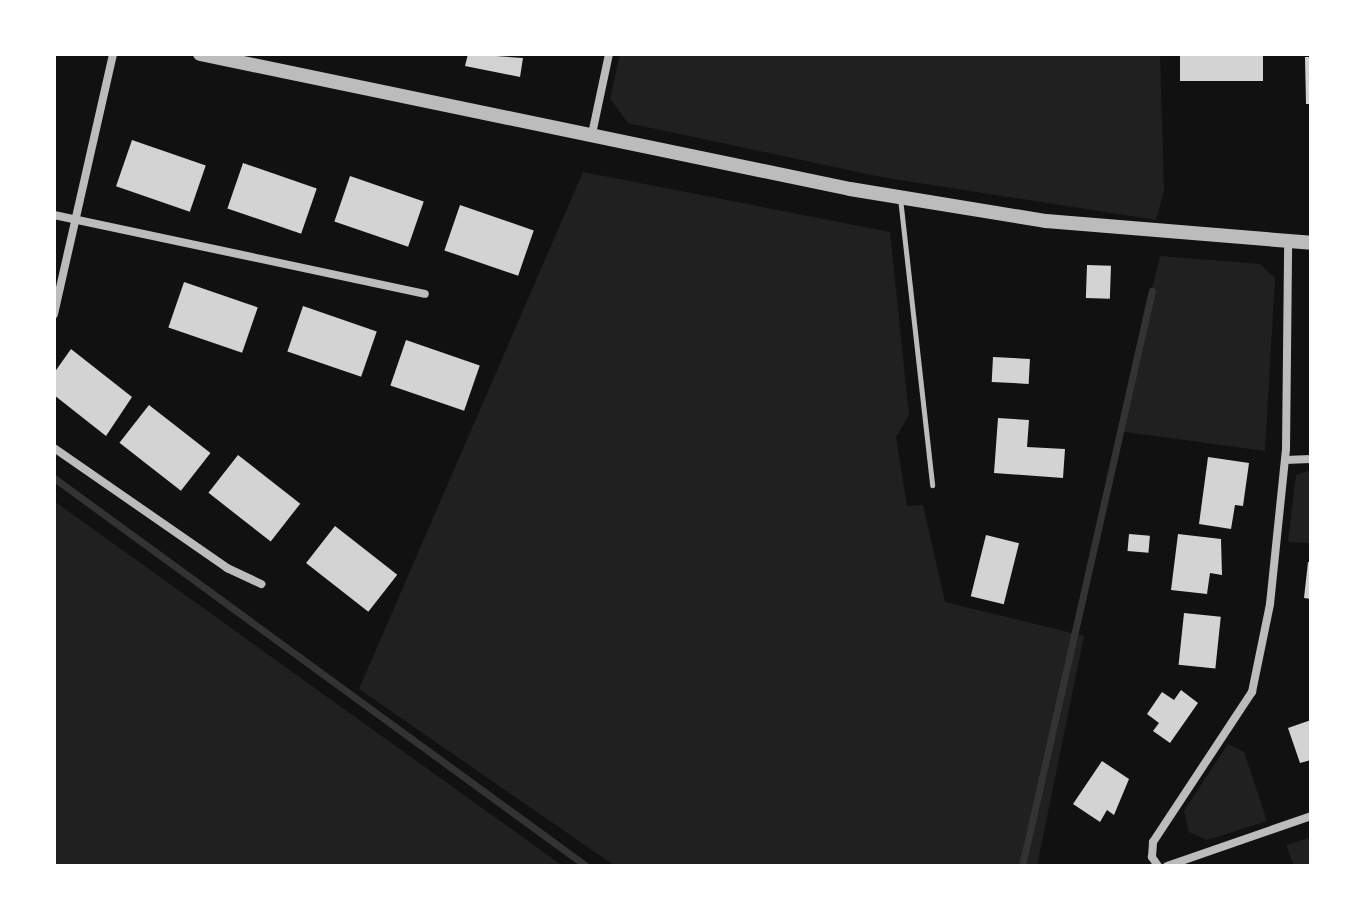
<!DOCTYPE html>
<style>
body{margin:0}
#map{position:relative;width:1365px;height:920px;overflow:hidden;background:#111;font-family:Arial,sans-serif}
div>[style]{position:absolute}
.green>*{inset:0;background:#202020}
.stream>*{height:7px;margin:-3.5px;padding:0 3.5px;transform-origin:3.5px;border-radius:3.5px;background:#333}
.building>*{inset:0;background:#d3d3d3;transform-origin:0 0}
.service>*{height:5px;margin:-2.5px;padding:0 2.5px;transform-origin:2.5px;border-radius:2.5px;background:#bcbcbc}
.minor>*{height:8px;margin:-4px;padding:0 4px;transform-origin:4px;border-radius:4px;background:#bcbcbc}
.tertiary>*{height:14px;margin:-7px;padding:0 7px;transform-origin:7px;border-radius:7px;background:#bcbcbc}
span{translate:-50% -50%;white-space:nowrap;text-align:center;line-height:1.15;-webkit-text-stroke:7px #fff;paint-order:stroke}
.frame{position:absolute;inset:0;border:56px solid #fff;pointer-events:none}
</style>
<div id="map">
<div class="green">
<div style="clip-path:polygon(620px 54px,1160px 54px,1164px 190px,1156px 220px,881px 177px,628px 123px,610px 99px)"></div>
<div style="clip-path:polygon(583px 172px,890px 232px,909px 415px,896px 437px,907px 506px,923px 505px,945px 602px,1084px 636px,1037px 866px,615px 866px,359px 689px)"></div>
<div style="clip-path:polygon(1160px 256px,1260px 264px,1275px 278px,1265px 451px,1118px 431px)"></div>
<div style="clip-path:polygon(1311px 470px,1311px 543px,1288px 542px,1296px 475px)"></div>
<div style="clip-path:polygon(54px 501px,563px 866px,54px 866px)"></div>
<div style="clip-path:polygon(1228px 744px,1244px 752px,1267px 821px,1207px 840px,1189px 832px,1184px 811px)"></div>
<div style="clip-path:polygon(1311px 837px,1311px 866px,1294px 866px,1286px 845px)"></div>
</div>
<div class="stream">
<div style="left:54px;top:478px;width:658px;rotate:36.1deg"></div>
<div style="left:1022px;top:866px;width:590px;rotate:-77.28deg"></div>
</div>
<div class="building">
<div style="clip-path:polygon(468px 54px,523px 58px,520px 77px,465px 66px)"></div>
<div style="left:1263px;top:54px;width:27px;height:83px;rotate:90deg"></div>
<div style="clip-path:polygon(1305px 57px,1311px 57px,1311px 104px,1306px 104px)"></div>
<div style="left:132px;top:140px;width:78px;height:49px;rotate:19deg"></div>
<div style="left:243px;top:163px;width:78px;height:48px;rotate:19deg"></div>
<div style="left:350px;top:176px;width:78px;height:48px;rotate:19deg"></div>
<div style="left:460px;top:205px;width:78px;height:48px;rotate:19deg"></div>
<div style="left:1087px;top:265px;width:24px;height:33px;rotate:2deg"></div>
<div style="left:184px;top:282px;width:78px;height:48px;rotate:19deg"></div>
<div style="left:303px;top:306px;width:78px;height:48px;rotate:19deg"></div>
<div style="left:406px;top:340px;width:78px;height:48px;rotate:19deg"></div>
<div style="clip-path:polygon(71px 349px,132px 397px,106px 436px,54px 395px,54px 373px)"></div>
<div style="left:993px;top:357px;width:37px;height:25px;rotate:3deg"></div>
<div style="left:149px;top:405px;width:78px;height:48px;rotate:38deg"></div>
<div style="clip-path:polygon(998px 418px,1029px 420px,1027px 447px,1065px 449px,1063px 478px,994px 473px)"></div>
<div style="left:238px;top:455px;width:79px;height:48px;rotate:38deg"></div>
<div style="clip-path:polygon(1208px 457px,1249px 463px,1243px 506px,1235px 505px,1231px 529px,1199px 524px)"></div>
<div style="left:335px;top:526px;width:79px;height:47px;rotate:38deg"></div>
<div style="left:1129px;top:534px;width:21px;height:17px;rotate:5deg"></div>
<div style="clip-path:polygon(1178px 534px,1221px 539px,1222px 575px,1210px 573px,1207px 594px,1171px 590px)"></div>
<div style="left:986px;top:535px;width:34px;height:63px;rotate:14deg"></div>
<div style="clip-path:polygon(1308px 562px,1311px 562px,1311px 599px,1304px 598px)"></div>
<div style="left:1184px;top:613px;width:37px;height:52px;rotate:6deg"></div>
<div style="clip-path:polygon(1181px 690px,1198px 703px,1170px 743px,1153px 731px,1159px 723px,1147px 714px,1162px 692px,1174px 700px)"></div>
<div style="clip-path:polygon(1311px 720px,1311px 760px,1300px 763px,1288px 728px)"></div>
<div style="clip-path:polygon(1102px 761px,1129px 779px,1114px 815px,1107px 810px,1100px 822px,1073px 804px)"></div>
</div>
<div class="service">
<div style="left:900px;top:198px;width:289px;rotate:83.6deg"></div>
</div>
<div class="minor">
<div style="left:592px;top:134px;width:82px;rotate:-78deg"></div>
<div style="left:54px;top:215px;width:379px;rotate:12deg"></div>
<div style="left:54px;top:314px;width:267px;rotate:-77.2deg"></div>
<div style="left:54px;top:448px;width:211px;rotate:34.7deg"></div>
<div style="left:227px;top:568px;width:38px;rotate:25deg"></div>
<div style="left:1285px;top:460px;width:26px;rotate:-2deg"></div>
<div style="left:1158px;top:866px;width:11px;rotate:-124deg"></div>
<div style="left:1152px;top:857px;width:15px;rotate:-86deg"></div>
<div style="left:1153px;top:842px;width:180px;rotate:-56.6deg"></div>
<div style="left:1252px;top:692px;width:90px;rotate:-78.4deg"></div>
<div style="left:1270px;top:604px;width:156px;rotate:-84.1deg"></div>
<div style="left:1286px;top:449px;width:205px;rotate:-89.4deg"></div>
<div style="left:1167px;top:866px;width:152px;rotate:-19.1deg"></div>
</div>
<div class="tertiary">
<div style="left:200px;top:54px;width:664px;rotate:11.73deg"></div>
<div style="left:850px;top:189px;width:199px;rotate:9.3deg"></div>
<div style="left:1046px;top:221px;width:266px;rotate:4.7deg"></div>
</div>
<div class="frame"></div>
</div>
